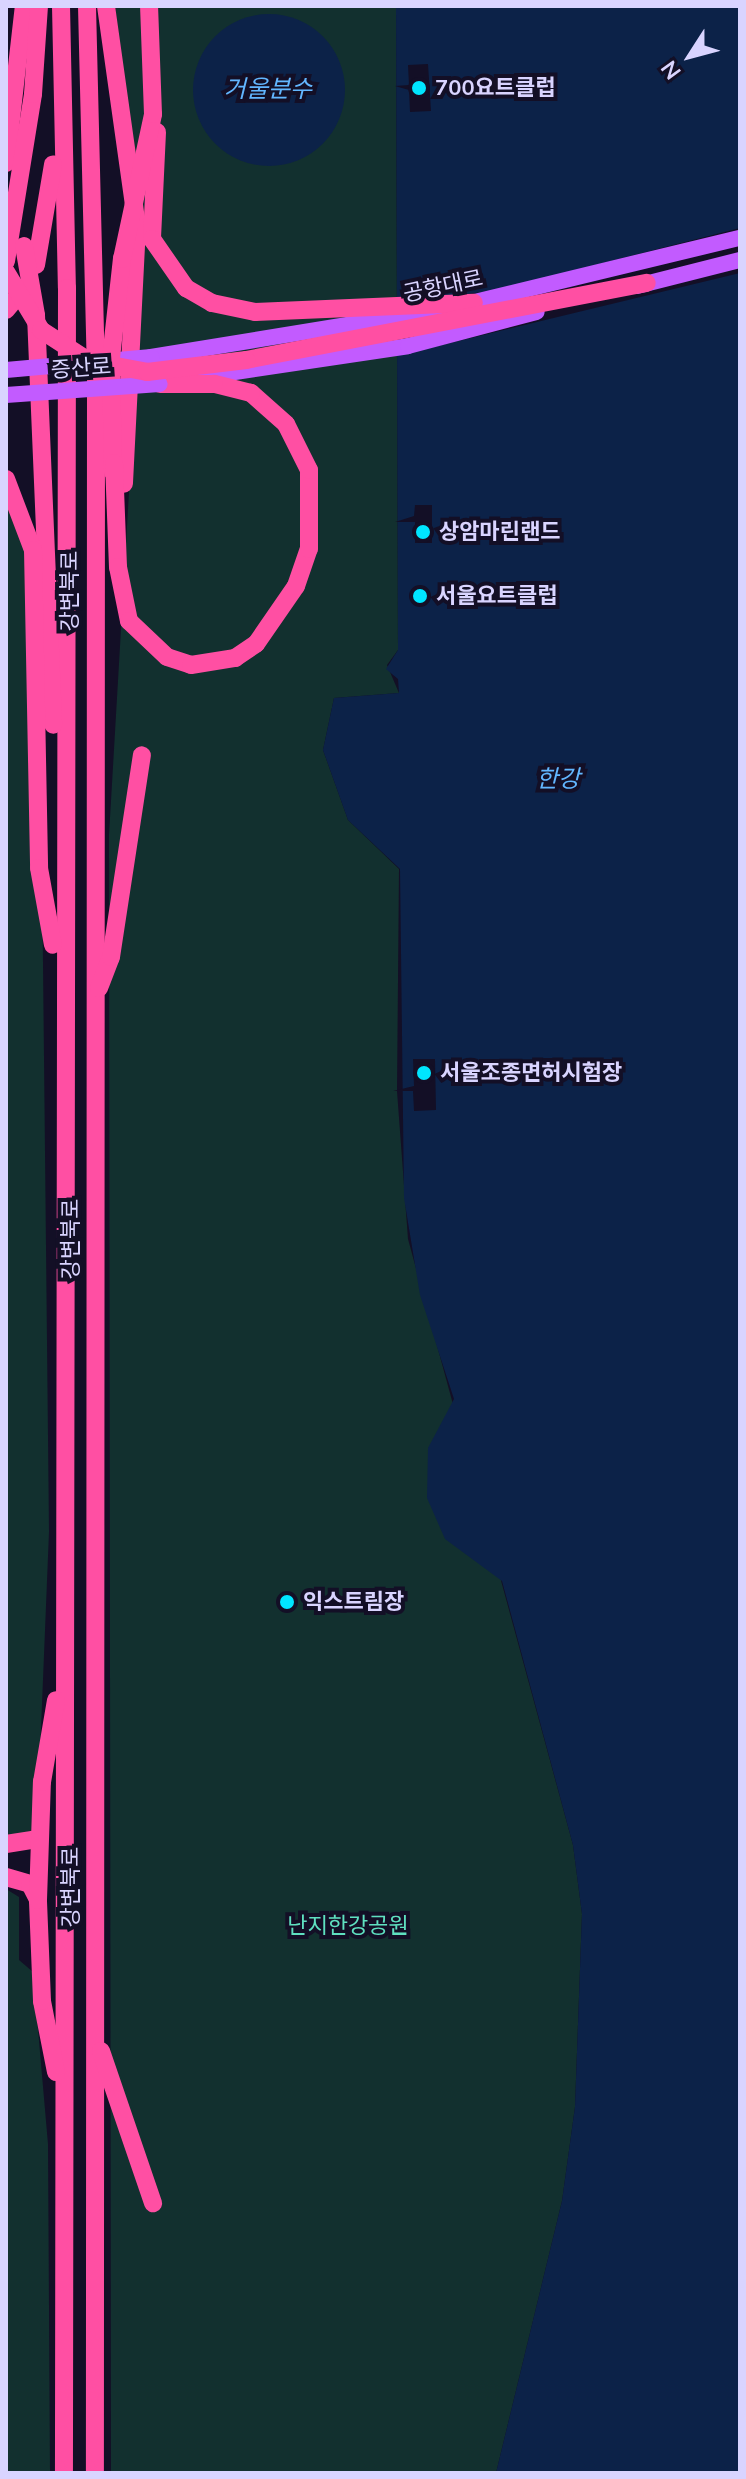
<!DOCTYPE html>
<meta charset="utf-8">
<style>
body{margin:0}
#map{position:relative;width:746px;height:2479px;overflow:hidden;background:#130f26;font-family:Mulish,"Noto Sans KR",sans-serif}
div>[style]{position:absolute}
.green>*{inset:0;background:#12302f}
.water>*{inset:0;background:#0c2248}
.round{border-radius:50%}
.pier>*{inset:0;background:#130f26}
.major>*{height:16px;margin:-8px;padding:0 8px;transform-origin:8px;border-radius:8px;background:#c25bff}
.highway>*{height:18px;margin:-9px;padding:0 9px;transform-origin:9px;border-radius:9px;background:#ff4fa3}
.major-bridge>*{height:16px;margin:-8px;padding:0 8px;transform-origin:8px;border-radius:8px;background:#c25bff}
.highway-bridge>*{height:18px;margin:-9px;padding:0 9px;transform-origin:9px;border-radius:9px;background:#ff4fa3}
.dots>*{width:22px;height:22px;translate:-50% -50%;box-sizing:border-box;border:4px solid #130f26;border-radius:50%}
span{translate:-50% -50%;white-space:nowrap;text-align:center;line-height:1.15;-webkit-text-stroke:8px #130f26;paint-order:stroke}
.poi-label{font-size:22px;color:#d9d4ff;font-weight:700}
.left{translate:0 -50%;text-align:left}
.street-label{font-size:22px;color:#d9d4ff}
.park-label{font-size:22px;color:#5fe0c0}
.water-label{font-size:24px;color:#62b6ff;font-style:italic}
.frame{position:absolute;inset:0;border:8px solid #d9d4ff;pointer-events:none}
.north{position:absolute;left:650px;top:16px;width:80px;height:80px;-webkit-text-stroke:6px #130f26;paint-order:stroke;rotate:234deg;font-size:22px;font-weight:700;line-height:32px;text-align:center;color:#d9d4ff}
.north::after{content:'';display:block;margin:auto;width:28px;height:36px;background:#d9d4ff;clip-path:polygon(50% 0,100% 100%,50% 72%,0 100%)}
</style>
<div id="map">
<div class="green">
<div style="clip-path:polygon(115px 6px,396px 6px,398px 650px,387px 665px,399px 693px,334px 698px,323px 750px,348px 820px,399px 869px,397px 1091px,408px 1239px,573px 1845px,582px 1914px,575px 2107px,562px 2201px,496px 2473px,111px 2473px,109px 835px,144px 235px)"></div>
<div style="clip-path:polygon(6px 486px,22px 511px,42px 869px,49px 1532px,37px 1827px,30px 1838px,6px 1838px)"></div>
<div style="clip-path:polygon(6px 1889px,19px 1897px,19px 1960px,33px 1972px,48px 2144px,50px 2473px,6px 2473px)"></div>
</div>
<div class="water">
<div style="clip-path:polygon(396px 6px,740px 6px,740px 2473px,496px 2473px,562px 2201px,575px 2107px,582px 1914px,573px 1845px,502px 1581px,445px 1539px,427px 1498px,428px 1448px,454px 1399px,420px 1295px,404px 1198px,400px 869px,348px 820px,323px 750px,334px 698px,399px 693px,398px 679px,386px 669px,398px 650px)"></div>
<div class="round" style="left:193px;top:14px;width:152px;height:152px"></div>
</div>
<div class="pier">
<div style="clip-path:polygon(428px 64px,431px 111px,410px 112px,409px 90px,395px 86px,409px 85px,408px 65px)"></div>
<div style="clip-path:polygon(740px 228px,740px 273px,409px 353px,401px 303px,497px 290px)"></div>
<div style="clip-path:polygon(415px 505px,432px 505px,432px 543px,415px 543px,415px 522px,395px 522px,414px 516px)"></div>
<div style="clip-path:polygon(413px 1059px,435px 1059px,436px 1110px,414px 1111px,413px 1091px,393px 1091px,414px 1086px)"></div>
</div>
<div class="major">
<div style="left:637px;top:286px;width:106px;rotate:-14.2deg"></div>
<div style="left:462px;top:305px;width:286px;rotate:-13.6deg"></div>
<div style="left:151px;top:357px;width:292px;rotate:-9.3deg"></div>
<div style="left:195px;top:378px;width:215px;rotate:-8.5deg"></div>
<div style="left:408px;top:346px;width:133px;rotate:-14.8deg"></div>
</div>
<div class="highway">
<div style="left:61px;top:6px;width:282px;rotate:88.8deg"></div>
<div style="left:67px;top:288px;width:2185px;rotate:90.08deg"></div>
<div style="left:87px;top:6px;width:368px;rotate:88.6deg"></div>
<div style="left:96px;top:374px;width:2099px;rotate:90.03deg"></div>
<div style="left:106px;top:6px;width:222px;rotate:82deg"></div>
<div style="left:137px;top:226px;width:258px;rotate:92.9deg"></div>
<div style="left:157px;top:132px;width:107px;rotate:92.7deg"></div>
<div style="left:152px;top:239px;width:60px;rotate:55.2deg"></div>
<div style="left:186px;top:288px;width:30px;rotate:30deg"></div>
<div style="left:212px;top:303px;width:44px;rotate:11.8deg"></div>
<div style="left:255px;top:312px;width:219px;rotate:-2.4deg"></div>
<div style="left:6px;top:163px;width:158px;rotate:-83.5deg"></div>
<div style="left:6px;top:261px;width:169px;rotate:-80.8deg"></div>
<div style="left:33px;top:94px;width:88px;rotate:-86.1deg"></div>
<div style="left:36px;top:265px;width:102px;rotate:-80.4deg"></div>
<div style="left:6px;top:310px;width:26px;rotate:-50deg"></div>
<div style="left:36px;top:315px;width:410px;rotate:87.6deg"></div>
<div style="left:111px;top:358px;width:114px;rotate:89deg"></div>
<div style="left:246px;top:360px;width:408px;rotate:-10.9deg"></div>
<div style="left:114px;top:463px;width:104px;rotate:87.8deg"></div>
<div style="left:118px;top:567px;width:55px;rotate:78.5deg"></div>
<div style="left:129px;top:621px;width:52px;rotate:43.5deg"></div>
<div style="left:167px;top:657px;width:25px;rotate:18deg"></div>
<div style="left:191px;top:665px;width:45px;rotate:-9deg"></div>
<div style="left:235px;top:658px;width:25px;rotate:-34deg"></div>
<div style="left:256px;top:644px;width:70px;rotate:-55.4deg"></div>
<div style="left:296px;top:586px;width:39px;rotate:-71deg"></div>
<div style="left:309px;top:549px;width:79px;rotate:-90deg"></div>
<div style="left:309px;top:470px;width:51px;rotate:-116.6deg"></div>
<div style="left:286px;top:424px;width:47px;rotate:-138.5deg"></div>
<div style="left:251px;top:393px;width:38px;rotate:-166deg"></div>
<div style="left:214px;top:384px;width:54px;rotate:180deg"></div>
<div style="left:6px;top:479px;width:76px;rotate:69.2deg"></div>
<div style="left:33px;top:550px;width:318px;rotate:88.9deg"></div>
<div style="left:39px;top:868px;width:78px;rotate:79.7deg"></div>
<div style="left:99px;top:988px;width:33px;rotate:-69deg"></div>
<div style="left:111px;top:957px;width:204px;rotate:-81.3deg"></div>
<div style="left:6px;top:1844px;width:33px;rotate:-9deg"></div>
<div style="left:6px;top:1877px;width:25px;rotate:16deg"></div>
<div style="left:30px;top:1884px;width:18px;rotate:63deg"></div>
<div style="left:101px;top:2051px;width:161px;rotate:71.1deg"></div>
<div style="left:56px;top:2072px;width:72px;rotate:-101.2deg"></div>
<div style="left:42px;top:2001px;width:101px;rotate:-92.3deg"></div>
<div style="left:38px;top:1900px;width:118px;rotate:-88.1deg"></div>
<div style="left:42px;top:1782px;width:83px;rotate:-80.3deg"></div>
</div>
<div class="major-bridge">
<div style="left:6px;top:370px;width:146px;rotate:-5.1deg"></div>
<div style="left:6px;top:395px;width:154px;rotate:-4.1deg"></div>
</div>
<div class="highway-bridge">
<div style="left:24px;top:246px;width:70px;rotate:80.1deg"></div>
<div style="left:6px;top:272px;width:68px;rotate:58.9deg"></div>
<div style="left:41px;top:330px;width:57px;rotate:32.9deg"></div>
<div style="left:89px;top:361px;width:59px;rotate:10.7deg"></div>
<div style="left:147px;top:372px;width:100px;rotate:-6.9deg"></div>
<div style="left:111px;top:358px;width:100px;rotate:-83.7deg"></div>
<div style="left:122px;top:259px;width:148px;rotate:-77.9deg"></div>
<div style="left:153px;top:114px;width:108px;rotate:-92.1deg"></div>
</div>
<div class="dots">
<div style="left:419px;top:88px;background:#00e5ff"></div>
<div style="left:423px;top:532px;background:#00e5ff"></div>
<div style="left:420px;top:596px;background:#00e5ff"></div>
<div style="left:424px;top:1073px;background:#00e5ff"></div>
<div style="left:287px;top:1602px;background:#00e5ff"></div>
</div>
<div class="poi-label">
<span class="left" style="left:435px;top:88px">700요트클럽</span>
<span class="left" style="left:439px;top:532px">상암마린랜드</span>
<span class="left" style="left:436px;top:596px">서울요트클럽</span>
<span class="left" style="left:440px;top:1073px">서울조종면허시험장</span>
<span class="left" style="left:303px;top:1602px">익스트림장</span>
</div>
<div class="street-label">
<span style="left:443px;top:286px;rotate:-12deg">공항대로</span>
<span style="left:81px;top:368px;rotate:-4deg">증산로</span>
<span style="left:70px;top:591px;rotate:-90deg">강변북로</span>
<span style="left:71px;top:1239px;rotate:-90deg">강변북로</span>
<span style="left:71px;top:1887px;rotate:-90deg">강변북로</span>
</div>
<div class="park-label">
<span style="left:348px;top:1926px">난지한강공원</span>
</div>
<div class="water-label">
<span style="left:268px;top:89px">거울분수</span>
<span style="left:558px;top:779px">한강</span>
</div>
<div class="frame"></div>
<div class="north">N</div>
</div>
